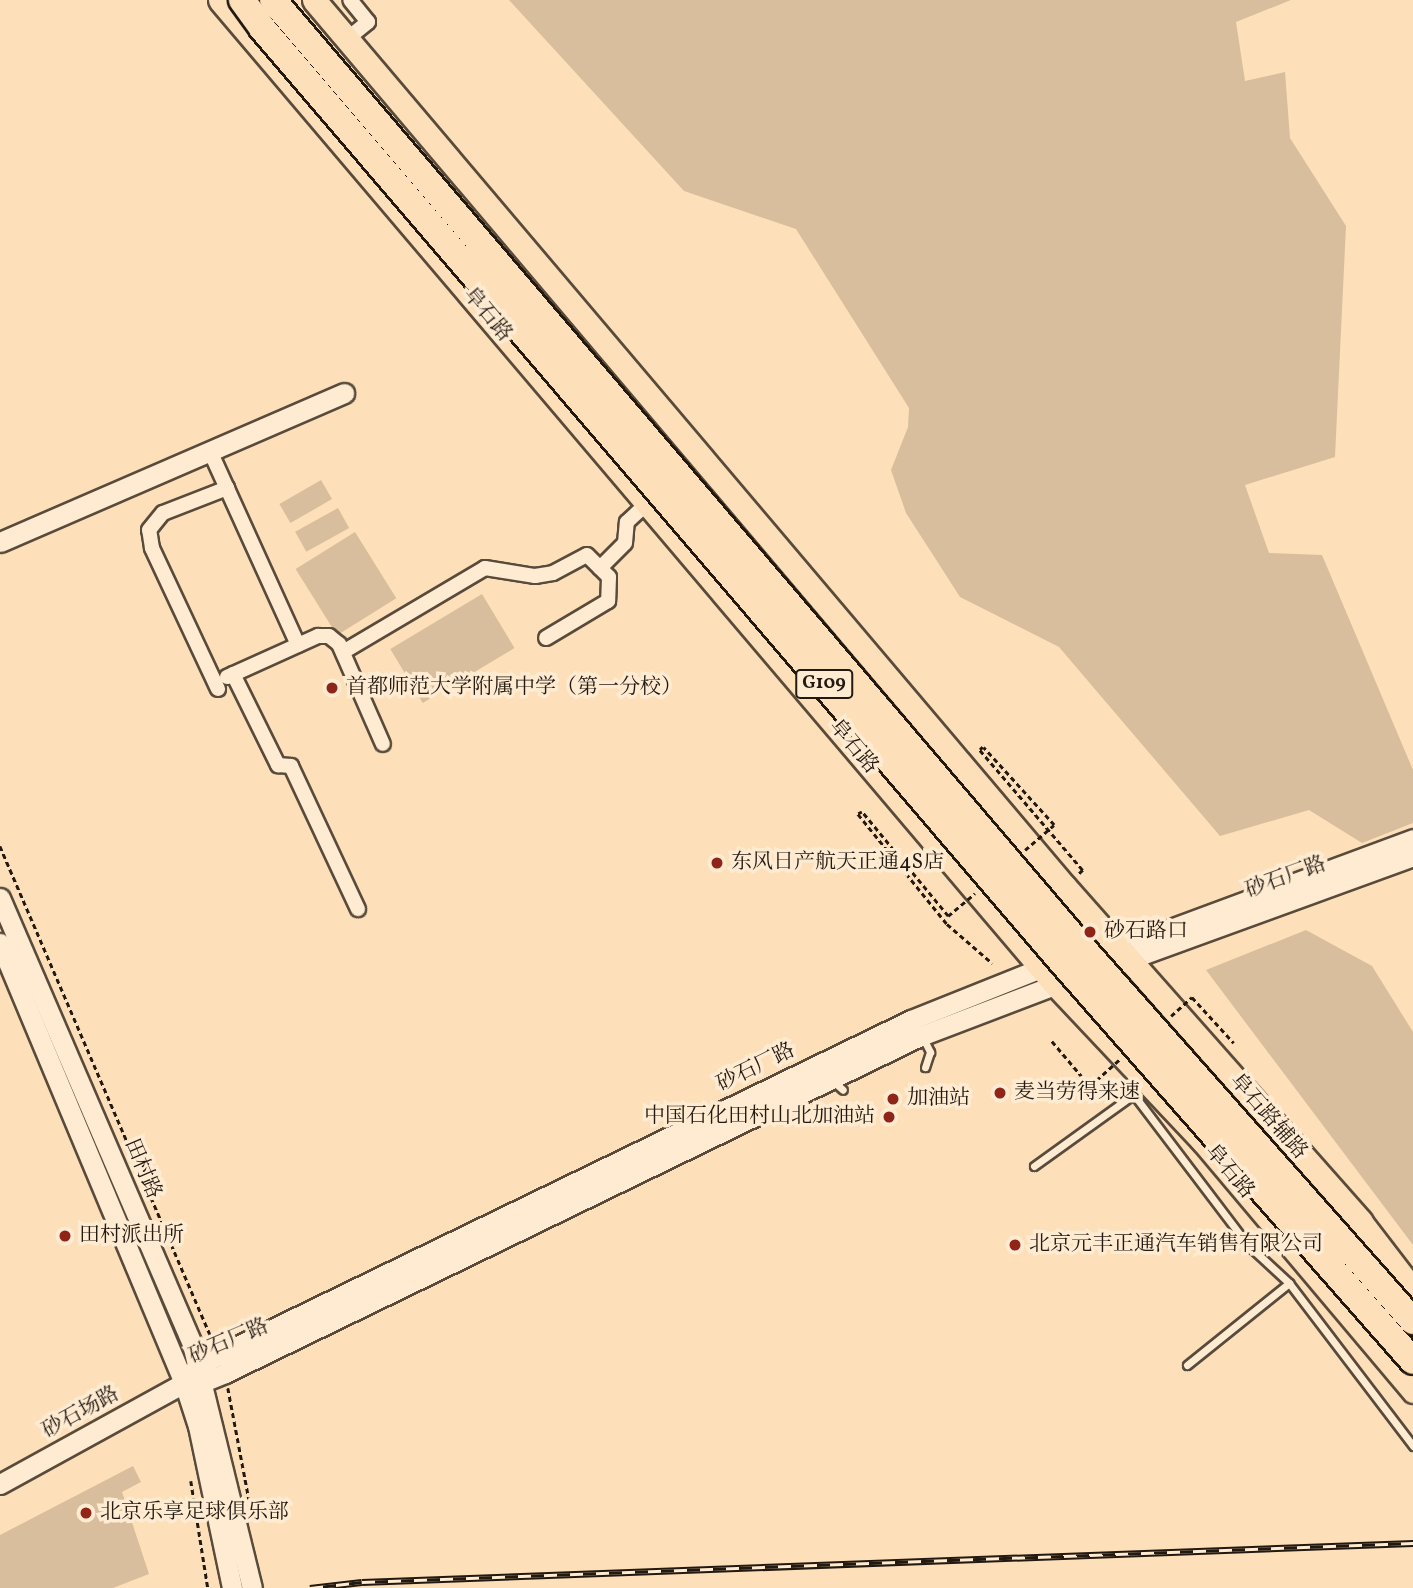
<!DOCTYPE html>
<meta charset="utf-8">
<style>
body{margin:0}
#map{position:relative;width:1413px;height:1588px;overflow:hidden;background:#fde0b9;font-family:Vollkorn,"Noto Serif SC",serif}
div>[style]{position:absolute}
.green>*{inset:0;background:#d8be9c;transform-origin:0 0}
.path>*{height:2.5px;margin-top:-1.25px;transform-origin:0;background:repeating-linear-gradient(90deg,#221911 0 5px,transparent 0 8.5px)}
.roads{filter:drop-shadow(2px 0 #594b3b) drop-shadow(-2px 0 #594b3b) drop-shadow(0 2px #594b3b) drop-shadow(0 -2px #594b3b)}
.lane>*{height:7px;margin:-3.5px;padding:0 3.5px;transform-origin:3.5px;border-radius:3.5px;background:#feebd2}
.street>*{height:14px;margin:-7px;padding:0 7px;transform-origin:7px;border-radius:7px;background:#feebd2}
.secondary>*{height:19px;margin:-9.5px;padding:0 9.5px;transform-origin:9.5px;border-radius:9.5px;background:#feebd2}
.primary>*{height:23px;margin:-11.5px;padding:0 11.5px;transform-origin:11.5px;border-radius:11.5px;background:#fde0b9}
.rail>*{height:7px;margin-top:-3.5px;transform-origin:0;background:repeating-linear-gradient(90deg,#feebd2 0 13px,#221911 0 26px);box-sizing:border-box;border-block:2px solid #221911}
.path-bridge>*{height:2.5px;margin-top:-1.25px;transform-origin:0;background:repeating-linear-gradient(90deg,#221911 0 5px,transparent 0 8.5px)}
.bridges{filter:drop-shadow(2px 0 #221911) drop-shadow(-2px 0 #221911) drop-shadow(0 2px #221911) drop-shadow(0 -2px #221911)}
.highway-bridge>*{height:26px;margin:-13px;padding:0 13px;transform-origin:13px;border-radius:13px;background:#fde0b9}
.dots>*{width:19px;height:19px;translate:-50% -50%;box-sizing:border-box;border:4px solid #feebd2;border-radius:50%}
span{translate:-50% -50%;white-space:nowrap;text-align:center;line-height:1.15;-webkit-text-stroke:7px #feebd2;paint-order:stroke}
.shield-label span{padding:2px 5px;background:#feebd2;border:2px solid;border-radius:5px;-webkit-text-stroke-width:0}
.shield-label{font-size:19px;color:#221911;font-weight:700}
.street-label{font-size:21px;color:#221911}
.poi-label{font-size:21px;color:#221911}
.left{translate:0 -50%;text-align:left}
.right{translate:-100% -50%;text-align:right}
</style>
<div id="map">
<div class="green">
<div style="clip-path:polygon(509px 0,1291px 0,1236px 22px,1245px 81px,1285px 72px,1290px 138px,1346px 226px,1335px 457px,1245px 485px,1269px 553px,1322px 555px,1413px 770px,1413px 823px,1362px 843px,1309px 810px,1220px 836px,1059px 647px,960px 597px,906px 513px,891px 470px,908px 427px,909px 408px,796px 229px,684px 191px)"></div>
<div style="left:321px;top:480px;width:22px;height:48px;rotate:60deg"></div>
<div style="left:338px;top:508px;width:23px;height:49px;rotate:61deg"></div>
<div style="left:355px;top:532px;width:78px;height:70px;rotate:58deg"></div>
<div style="left:482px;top:594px;width:63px;height:107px;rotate:59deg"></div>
<div style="clip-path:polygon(1306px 930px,1372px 966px,1413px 1032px,1413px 1245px,1206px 970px)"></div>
<div style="clip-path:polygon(133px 1466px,141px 1482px,122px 1492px,149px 1574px,113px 1588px,0 1588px,0 1535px)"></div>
</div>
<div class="path">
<div style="left:1054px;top:825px;width:105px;rotate:-132.3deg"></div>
<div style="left:983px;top:747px;width:4px;rotate:135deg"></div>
<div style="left:980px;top:750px;width:158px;rotate:49.4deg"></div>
<div style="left:1083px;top:870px;width:7px;rotate:135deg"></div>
<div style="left:0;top:846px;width:537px;rotate:66.73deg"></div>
<div style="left:948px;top:916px;width:135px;rotate:-129.6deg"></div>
<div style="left:862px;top:812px;width:4px;rotate:153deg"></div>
<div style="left:858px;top:814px;width:141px;rotate:51deg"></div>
<div style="left:947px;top:924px;width:60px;rotate:40.9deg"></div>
<div style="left:1192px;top:997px;width:62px;rotate:47.6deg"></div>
<div style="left:1052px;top:1041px;width:59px;rotate:49.8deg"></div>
<div style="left:228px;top:1388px;width:113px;rotate:79.3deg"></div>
<div style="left:191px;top:1481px;width:108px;rotate:81deg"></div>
</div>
<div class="roads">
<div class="lane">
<div style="left:923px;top:1038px;width:16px;rotate:63deg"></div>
<div style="left:930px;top:1052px;width:16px;rotate:108deg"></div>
<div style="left:833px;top:1081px;width:13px;rotate:42deg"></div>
<div style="left:1134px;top:1095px;width:188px;rotate:52.8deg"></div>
<div style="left:1248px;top:1245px;width:56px;rotate:42.8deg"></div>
<div style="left:1289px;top:1283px;width:205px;rotate:52.7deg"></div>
<div style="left:1034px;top:1166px;width:127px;rotate:-35.7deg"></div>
<div style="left:1187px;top:1365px;width:131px;rotate:-38.8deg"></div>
</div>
<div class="street">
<div style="left:347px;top:39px;width:27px;rotate:-39deg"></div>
<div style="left:368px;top:22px;width:28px;rotate:-129deg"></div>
<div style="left:210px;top:451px;width:213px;rotate:65.6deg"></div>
<div style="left:600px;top:568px;width:35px;rotate:-45deg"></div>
<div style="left:625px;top:543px;width:21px;rotate:-85deg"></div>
<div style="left:627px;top:522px;width:26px;rotate:-43deg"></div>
<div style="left:343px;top:652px;width:165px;rotate:-30.6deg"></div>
<div style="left:485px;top:568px;width:51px;rotate:9.1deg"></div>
<div style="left:535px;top:576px;width:18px;rotate:-9deg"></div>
<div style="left:553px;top:573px;width:38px;rotate:-28deg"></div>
<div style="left:587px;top:555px;width:31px;rotate:45deg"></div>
<div style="left:609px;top:577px;width:24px;rotate:92deg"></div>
<div style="left:608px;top:601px;width:72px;rotate:149.2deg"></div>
<div style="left:233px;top:674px;width:102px;rotate:63.7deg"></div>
<div style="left:278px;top:765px;width:13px;rotate:4deg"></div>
<div style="left:291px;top:766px;width:158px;rotate:64.9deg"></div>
<div style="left:227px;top:677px;width:100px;rotate:-24.3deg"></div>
<div style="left:318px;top:636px;width:11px"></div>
<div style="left:329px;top:636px;width:13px;rotate:39deg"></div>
<div style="left:339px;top:644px;width:109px;rotate:66.3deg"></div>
<div style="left:218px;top:689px;width:156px;rotate:-115.1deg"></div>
<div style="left:152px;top:548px;width:18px;rotate:-99deg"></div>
<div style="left:149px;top:530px;width:22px;rotate:-51deg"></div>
<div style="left:163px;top:513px;width:69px;rotate:-21.3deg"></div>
</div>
<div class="secondary">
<div style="left:0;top:542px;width:375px;rotate:-23.4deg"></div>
<div style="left:0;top:898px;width:486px;rotate:66.7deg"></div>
<div style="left:192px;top:1344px;width:251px;rotate:76.2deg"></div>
<div style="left:0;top:943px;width:477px;rotate:67.3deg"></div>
<div style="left:184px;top:1383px;width:45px;rotate:72deg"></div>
<div style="left:198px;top:1426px;width:166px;rotate:78.1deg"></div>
<div style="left:1119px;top:963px;width:313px;rotate:-20deg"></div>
<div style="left:184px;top:1383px;width:23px;rotate:-52deg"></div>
<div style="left:198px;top:1365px;width:792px;rotate:-25.82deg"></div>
<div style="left:911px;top:1020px;width:140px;rotate:-21.8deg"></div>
<div style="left:1041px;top:968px;width:81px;rotate:-14.4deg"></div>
<div style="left:1119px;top:948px;width:314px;rotate:-20.3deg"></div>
<div style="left:0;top:1484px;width:210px;rotate:-28.8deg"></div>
<div style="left:184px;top:1383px;width:19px;rotate:-3deg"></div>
<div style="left:203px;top:1382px;width:24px;rotate:-22deg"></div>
<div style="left:225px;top:1373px;width:770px;rotate:-25.87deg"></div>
<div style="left:918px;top:1037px;width:160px;rotate:-20.9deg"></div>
</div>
<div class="primary">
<div style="left:220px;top:0;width:1289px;rotate:49.69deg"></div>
<div style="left:1054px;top:983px;width:216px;rotate:46.7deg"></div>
<div style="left:1202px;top:1140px;width:328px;rotate:49.9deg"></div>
<div style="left:314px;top:0;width:1162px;rotate:49.75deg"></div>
<div style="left:1065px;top:887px;width:446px;rotate:48.5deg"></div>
<div style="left:1360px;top:1221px;width:87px;rotate:52.5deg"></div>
</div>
</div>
<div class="rail">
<div style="left:310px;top:1588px;width:52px;rotate:-6.6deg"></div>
<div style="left:362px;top:1582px;width:1052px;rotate:-2.13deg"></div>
</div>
<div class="path-bridge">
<div style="left:1025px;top:850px;width:38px;rotate:-41deg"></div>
<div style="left:948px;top:916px;width:35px;rotate:-40deg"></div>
<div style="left:1171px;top:1016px;width:28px;rotate:-42deg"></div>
<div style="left:1090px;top:1086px;width:42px;rotate:-42.1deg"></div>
</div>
<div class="bridges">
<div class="highway-bridge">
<div style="left:242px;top:0;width:34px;rotate:54deg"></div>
<div style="left:262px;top:28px;width:1230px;rotate:49.42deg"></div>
<div style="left:1062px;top:962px;width:531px;rotate:48.66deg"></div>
<div style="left:273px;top:0;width:1240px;rotate:49.51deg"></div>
<div style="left:1078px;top:943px;width:505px;rotate:48.45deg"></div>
</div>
</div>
<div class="dots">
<div style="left:332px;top:688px;background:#8f2418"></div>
<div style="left:717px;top:863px;background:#8f2418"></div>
<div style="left:1090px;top:932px;background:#8f2418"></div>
<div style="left:1000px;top:1093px;background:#8f2418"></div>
<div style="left:893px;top:1099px;background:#8f2418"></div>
<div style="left:889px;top:1117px;background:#8f2418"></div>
<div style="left:65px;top:1236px;background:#8f2418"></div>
<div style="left:1015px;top:1245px;background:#8f2418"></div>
<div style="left:86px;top:1513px;background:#8f2418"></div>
</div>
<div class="shield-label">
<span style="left:824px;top:684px">G109</span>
</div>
<div class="street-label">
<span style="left:487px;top:315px;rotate:50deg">阜石路</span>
<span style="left:853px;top:747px;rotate:50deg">阜石路</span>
<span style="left:1286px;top:878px;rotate:-20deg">砂石厂路</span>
<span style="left:756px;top:1068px;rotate:-26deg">砂石厂路</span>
<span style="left:1268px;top:1117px;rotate:49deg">阜石路辅路</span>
<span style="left:142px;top:1169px;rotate:67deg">田村路</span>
<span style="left:1229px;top:1172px;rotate:50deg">阜石路</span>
<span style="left:229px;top:1342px;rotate:-23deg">砂石厂路</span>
<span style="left:81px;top:1413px;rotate:-29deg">砂石场路</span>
</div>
<div class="poi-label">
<span class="left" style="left:346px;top:688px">首都师范大学附属中学（第一分校）</span>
<span class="left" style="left:731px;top:863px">东风日产航天正通4S店</span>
<span class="left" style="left:1104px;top:932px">砂石路口</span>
<span class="left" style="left:1014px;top:1093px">麦当劳得来速</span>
<span class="left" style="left:907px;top:1099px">加油站</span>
<span class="right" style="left:875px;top:1117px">中国石化田村山北加油站</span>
<span class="left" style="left:79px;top:1236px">田村派出所</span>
<span class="left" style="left:1029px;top:1245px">北京元丰正通汽车销售有限公司</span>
<span class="left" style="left:100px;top:1513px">北京乐享足球俱乐部</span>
</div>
</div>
